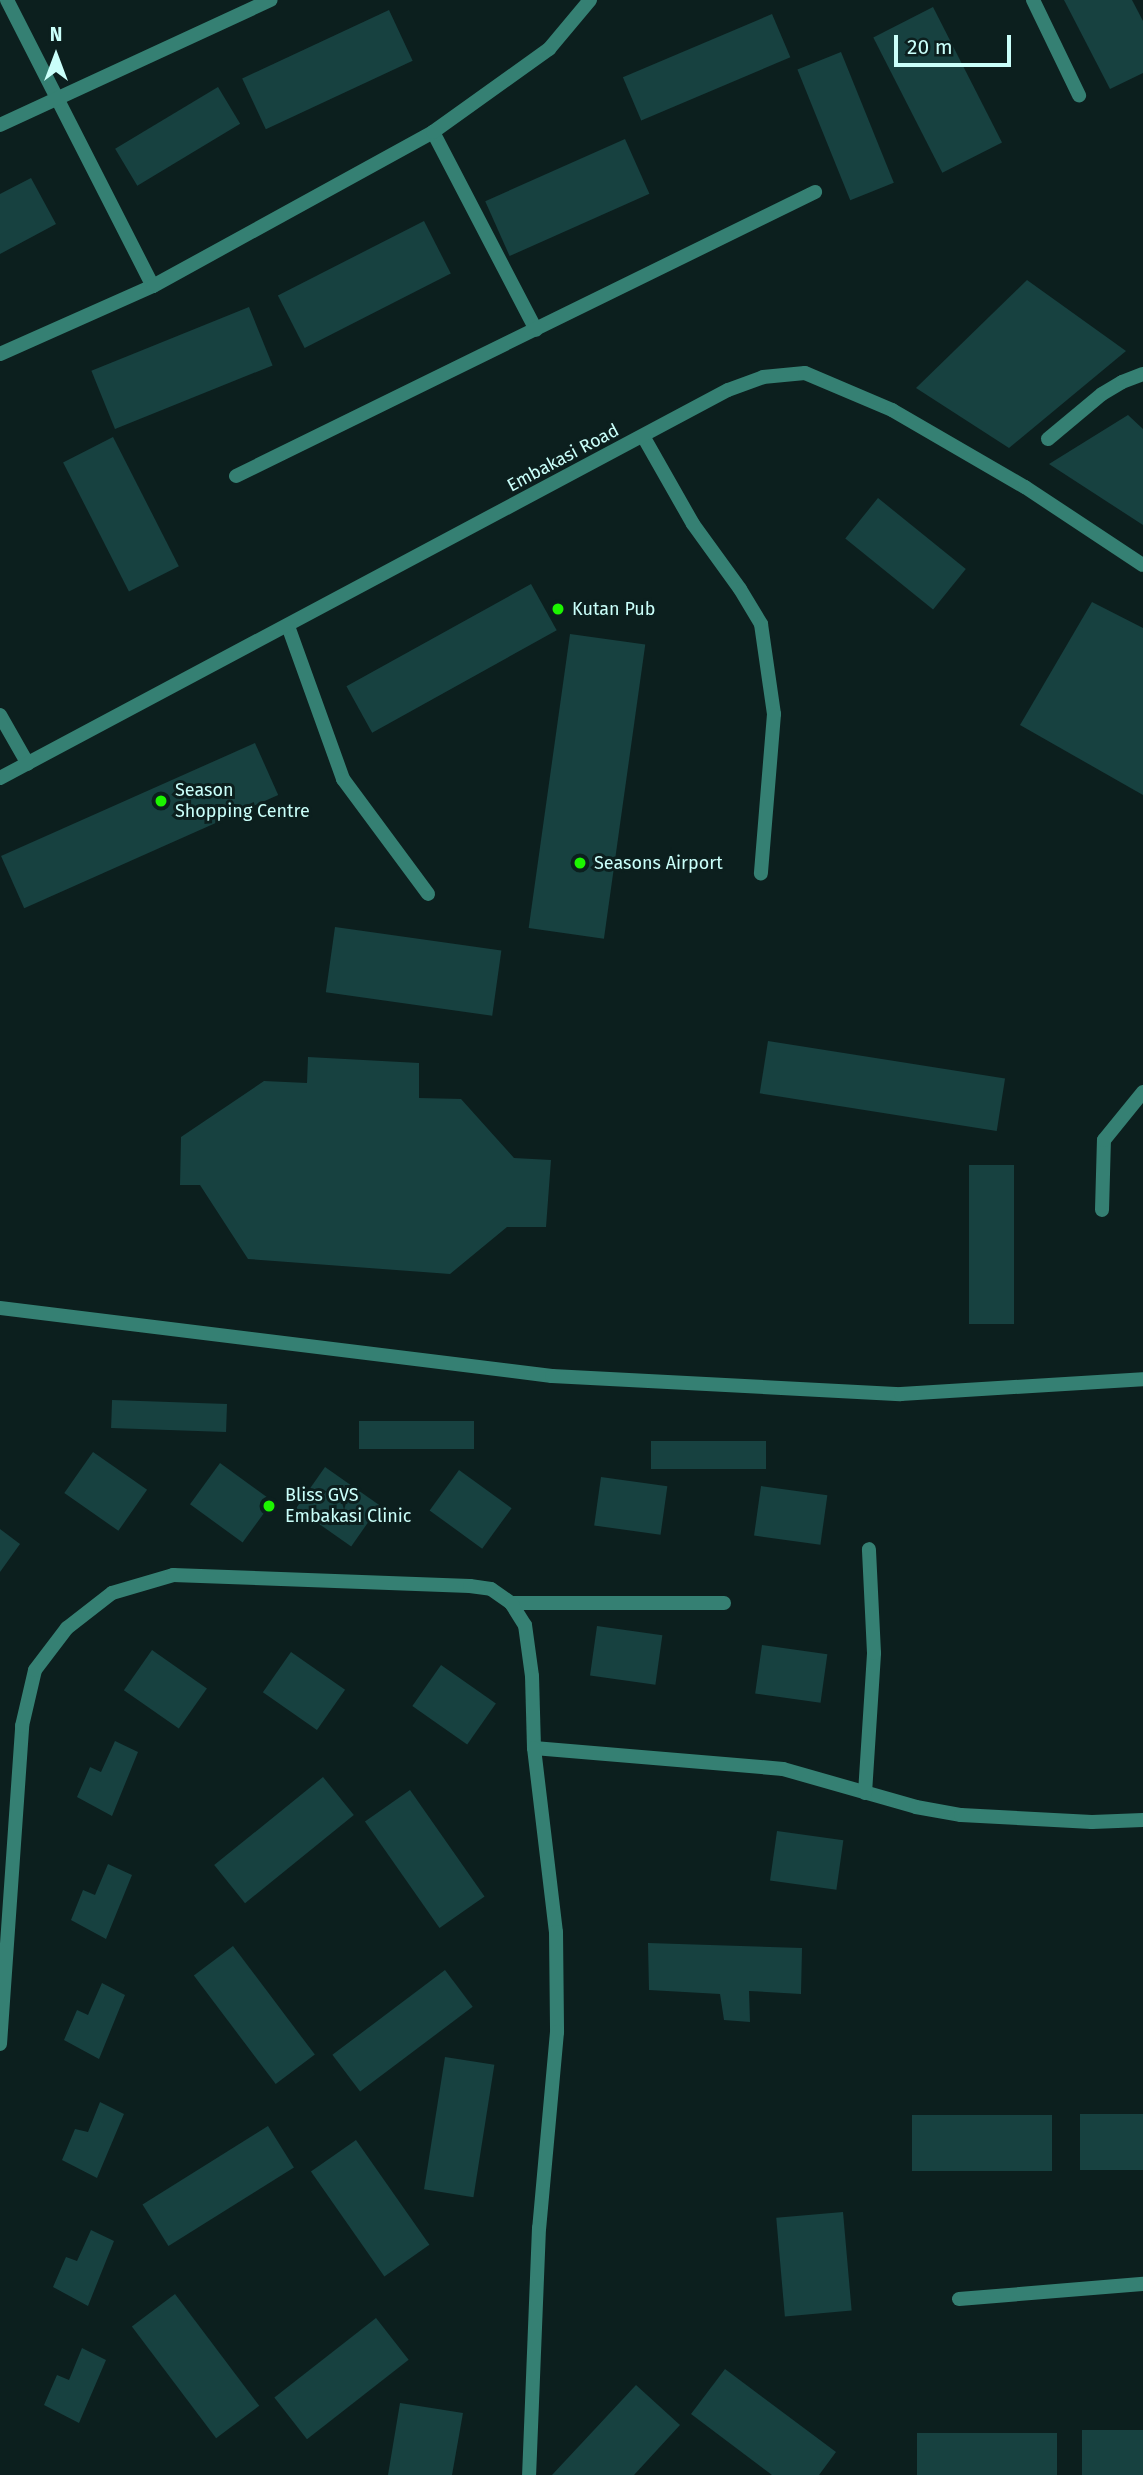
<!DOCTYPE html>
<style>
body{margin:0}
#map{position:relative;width:1143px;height:2475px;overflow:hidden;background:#0c1f1e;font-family:"Fira Sans",sans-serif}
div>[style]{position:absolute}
.building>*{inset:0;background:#174140;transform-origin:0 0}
.lane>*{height:14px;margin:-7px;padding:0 7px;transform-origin:7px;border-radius:7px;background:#358073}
.street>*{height:14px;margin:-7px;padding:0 7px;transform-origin:7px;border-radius:7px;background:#358073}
.dots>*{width:19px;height:19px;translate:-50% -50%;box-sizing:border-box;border:4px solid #0c1f1e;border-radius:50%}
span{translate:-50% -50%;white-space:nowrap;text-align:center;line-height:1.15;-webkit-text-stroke:6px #0c1f1e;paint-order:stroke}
.street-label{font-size:18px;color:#cafffa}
.poi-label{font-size:18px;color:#cafffa}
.left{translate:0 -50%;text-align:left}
.north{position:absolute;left:21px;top:21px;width:70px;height:70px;-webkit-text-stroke:5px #0c1f1e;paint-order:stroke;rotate:0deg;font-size:19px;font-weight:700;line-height:28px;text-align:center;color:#cafffa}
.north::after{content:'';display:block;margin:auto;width:24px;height:32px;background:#cafffa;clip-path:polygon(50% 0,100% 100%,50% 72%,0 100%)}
.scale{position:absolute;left:894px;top:35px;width:117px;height:32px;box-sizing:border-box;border:4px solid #cafffa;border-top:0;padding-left:9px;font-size:21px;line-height:24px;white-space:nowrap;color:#cafffa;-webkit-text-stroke:5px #0c1f1e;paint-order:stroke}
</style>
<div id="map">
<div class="building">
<div style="clip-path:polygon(1064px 0,1132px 0,1143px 21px,1143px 73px,1110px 89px)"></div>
<div style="left:933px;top:7px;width:152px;height:67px;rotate:63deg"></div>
<div style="left:389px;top:10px;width:56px;height:162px;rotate:65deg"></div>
<div style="left:772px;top:14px;width:47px;height:162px;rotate:67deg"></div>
<div style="left:841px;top:52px;width:141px;height:47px;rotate:68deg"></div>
<div style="left:218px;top:87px;width:43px;height:120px;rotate:59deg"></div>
<div style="left:625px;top:139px;width:60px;height:153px;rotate:66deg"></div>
<div style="clip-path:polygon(31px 178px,56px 224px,0 254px,0 194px)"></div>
<div style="left:424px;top:221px;width:59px;height:164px;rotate:63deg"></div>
<div style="clip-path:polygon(1027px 280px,1126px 351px,1009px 448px,916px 388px)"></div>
<div style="left:249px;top:307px;width:63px;height:170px;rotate:68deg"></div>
<div style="clip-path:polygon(1128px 415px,1143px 429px,1143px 525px,1049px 464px)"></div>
<div style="left:113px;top:437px;width:145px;height:56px;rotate:63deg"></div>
<div style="left:878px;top:498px;width:113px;height:52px;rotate:39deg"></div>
<div style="left:531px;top:584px;width:53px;height:211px;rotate:61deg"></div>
<div style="clip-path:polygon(1092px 602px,1143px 628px,1143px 795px,1020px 725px)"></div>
<div style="left:570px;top:634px;width:76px;height:297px;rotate:8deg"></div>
<div style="left:255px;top:743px;width:57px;height:278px;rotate:66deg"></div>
<div style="left:335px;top:927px;width:168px;height:66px;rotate:8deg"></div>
<div style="left:768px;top:1041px;width:240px;height:53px;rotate:9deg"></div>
<div style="clip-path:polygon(308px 1057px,419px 1063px,419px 1098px,461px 1099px,514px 1158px,551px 1160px,546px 1227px,507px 1227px,450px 1274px,248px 1259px,200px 1185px,180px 1185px,181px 1137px,264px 1081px,307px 1083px)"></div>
<div style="left:969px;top:1165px;width:45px;height:159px"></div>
<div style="left:227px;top:1404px;width:28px;height:115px;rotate:92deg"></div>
<div style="left:474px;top:1421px;width:28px;height:115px;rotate:90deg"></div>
<div style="left:766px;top:1441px;width:28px;height:115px;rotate:90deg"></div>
<div style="left:93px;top:1452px;width:66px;height:50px;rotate:35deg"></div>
<div style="left:220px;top:1463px;width:65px;height:51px;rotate:36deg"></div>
<div style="left:325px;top:1467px;width:67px;height:50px;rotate:35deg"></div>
<div style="left:459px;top:1470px;width:65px;height:50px;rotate:36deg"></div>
<div style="left:601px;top:1477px;width:67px;height:49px;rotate:8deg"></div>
<div style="left:761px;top:1486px;width:67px;height:50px;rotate:8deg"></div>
<div style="clip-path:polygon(0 1529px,20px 1544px,0 1572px)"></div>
<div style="left:597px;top:1626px;width:66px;height:50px;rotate:8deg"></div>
<div style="left:762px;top:1645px;width:66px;height:49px;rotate:8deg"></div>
<div style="left:152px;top:1650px;width:67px;height:49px;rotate:35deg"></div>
<div style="left:291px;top:1652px;width:66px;height:49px;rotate:35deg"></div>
<div style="left:441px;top:1665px;width:67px;height:50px;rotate:35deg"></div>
<div style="clip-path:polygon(115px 1741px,138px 1752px,112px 1816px,77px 1797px,90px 1767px,101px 1772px)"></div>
<div style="left:323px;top:1777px;width:49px;height:140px;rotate:51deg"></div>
<div style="left:410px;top:1790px;width:130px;height:55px;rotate:55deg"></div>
<div style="left:777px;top:1831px;width:67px;height:50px;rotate:8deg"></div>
<div style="clip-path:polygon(108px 1864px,132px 1875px,106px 1939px,71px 1920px,83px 1890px,95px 1895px)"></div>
<div style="clip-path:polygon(648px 1943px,802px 1948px,801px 1994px,749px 1991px,750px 2022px,724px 2020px,720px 1994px,649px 1990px)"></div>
<div style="left:233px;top:1946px;width:136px;height:49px;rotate:53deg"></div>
<div style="left:445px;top:1970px;width:46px;height:141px;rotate:53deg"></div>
<div style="clip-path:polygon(102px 1983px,125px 1995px,99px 2059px,64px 2040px,77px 2010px,88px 2015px)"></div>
<div style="left:445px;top:2057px;width:50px;height:134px;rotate:9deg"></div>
<div style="clip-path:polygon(100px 2102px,124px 2114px,97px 2178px,62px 2160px,75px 2129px,88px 2132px)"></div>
<div style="left:1143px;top:2114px;width:56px;height:63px;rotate:90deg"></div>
<div style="left:1052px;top:2115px;width:56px;height:140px;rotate:90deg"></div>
<div style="left:268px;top:2126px;width:49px;height:148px;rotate:58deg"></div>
<div style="left:356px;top:2140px;width:128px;height:55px;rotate:55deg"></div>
<div style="left:843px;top:2212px;width:99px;height:67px;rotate:85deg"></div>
<div style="clip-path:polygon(91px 2230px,114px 2241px,88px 2306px,53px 2287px,66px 2257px,77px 2261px)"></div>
<div style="left:175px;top:2294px;width:140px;height:54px;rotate:53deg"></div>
<div style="left:376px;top:2318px;width:53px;height:129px;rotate:52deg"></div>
<div style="clip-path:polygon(82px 2348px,106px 2360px,79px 2423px,44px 2405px,57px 2375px,69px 2380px)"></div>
<div style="clip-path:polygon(725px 2369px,836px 2452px,819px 2475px,772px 2475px,691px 2414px)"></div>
<div style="clip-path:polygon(636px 2385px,680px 2425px,634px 2475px,552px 2475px)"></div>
<div style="clip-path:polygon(400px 2403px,463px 2413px,452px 2475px,388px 2475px)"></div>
<div style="left:1143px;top:2430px;width:45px;height:61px;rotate:90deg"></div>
<div style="left:1057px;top:2433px;width:42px;height:140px;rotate:90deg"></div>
</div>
<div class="lane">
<div style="left:7px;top:0;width:321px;rotate:63deg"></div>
<div style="left:1033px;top:0;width:106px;rotate:64.2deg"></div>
<div style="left:0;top:125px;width:298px;rotate:-24.8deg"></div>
<div style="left:433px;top:132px;width:223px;rotate:62.5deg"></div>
<div style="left:0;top:354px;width:167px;rotate:-24deg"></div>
<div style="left:153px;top:286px;width:320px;rotate:-28.8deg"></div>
<div style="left:433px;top:132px;width:143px;rotate:-35.6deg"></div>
<div style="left:549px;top:49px;width:64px;rotate:-50.1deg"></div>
<div style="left:643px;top:436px;width:101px;rotate:60.4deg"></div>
<div style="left:693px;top:524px;width:80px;rotate:54.1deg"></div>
<div style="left:740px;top:589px;width:41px;rotate:59deg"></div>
<div style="left:761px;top:624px;width:91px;rotate:81.8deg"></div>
<div style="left:774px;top:714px;width:160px;rotate:94.7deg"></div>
<div style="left:1048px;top:439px;width:70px;rotate:-39.8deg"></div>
<div style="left:1102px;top:394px;width:23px;rotate:-31deg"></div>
<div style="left:1122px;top:382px;width:22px;rotate:-21deg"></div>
<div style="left:236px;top:476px;width:645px;rotate:-26.13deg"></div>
<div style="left:288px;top:626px;width:163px;rotate:70.2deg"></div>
<div style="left:343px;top:779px;width:143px;rotate:53.5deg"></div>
<div style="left:1102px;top:1210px;width:70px;rotate:-88.4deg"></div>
<div style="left:1104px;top:1140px;width:62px;rotate:-50.9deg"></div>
<div style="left:511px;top:1603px;width:213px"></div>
<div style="left:534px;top:1748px;width:250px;rotate:4.8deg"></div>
<div style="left:783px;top:1769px;width:138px;rotate:15.9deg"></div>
<div style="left:916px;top:1807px;width:46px;rotate:10.1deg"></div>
<div style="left:961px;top:1815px;width:131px;rotate:3.1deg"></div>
<div style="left:1092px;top:1822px;width:51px;rotate:-2.2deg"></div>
<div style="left:865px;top:1793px;width:140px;rotate:-86.3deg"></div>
<div style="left:874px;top:1653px;width:104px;rotate:-92.8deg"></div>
<div style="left:0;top:2044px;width:319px;rotate:-86deg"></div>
<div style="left:22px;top:1726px;width:57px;rotate:-76.9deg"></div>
<div style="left:35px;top:1670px;width:53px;rotate:-52.7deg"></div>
<div style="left:67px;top:1628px;width:57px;rotate:-37.9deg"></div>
<div style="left:112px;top:1593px;width:64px;rotate:-16.4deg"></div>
<div style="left:173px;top:1575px;width:297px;rotate:2.1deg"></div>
<div style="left:470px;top:1586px;width:21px;rotate:8deg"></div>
<div style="left:491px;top:1589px;width:24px;rotate:35deg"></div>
<div style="left:511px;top:1603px;width:26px;rotate:58deg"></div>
<div style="left:525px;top:1625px;width:51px;rotate:82.2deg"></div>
<div style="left:532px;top:1676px;width:72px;rotate:88.4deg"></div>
<div style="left:534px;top:1748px;width:185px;rotate:83.2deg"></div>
<div style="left:556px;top:1932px;width:100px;rotate:89.4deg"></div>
<div style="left:557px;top:2032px;width:197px;rotate:95.2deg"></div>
<div style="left:539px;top:2228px;width:247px;rotate:92.3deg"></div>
<div style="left:959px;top:2299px;width:185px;rotate:-4.7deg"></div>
</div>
<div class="street">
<div style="left:0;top:715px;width:56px;rotate:60.3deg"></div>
<div style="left:0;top:778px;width:825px;rotate:-28.06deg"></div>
<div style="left:728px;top:390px;width:37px;rotate:-20deg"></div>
<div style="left:763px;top:377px;width:42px;rotate:-5.4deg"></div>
<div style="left:805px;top:373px;width:95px;rotate:23deg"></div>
<div style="left:892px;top:410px;width:154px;rotate:30.1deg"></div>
<div style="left:1025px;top:487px;width:141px;rotate:33.5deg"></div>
<div style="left:0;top:1308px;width:556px;rotate:7.02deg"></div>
<div style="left:552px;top:1376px;width:349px;rotate:3deg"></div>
<div style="left:901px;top:1394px;width:242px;rotate:-3.5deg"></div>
</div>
<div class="dots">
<div style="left:558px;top:609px;background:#1cf500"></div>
<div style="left:161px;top:801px;background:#1cf500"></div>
<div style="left:580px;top:863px;background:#1cf500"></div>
<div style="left:269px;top:1506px;background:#1cf500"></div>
</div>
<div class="street-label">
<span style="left:563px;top:458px;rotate:-28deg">Embakasi Road</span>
</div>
<div class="poi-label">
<span class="left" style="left:572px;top:609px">Kutan Pub</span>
<span class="left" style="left:175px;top:801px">Season<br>Shopping Centre</span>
<span class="left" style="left:594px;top:863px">Seasons Airport</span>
<span class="left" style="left:285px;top:1506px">Bliss GVS<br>Embakasi Clinic</span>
</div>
<div class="north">N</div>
<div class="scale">20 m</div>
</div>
